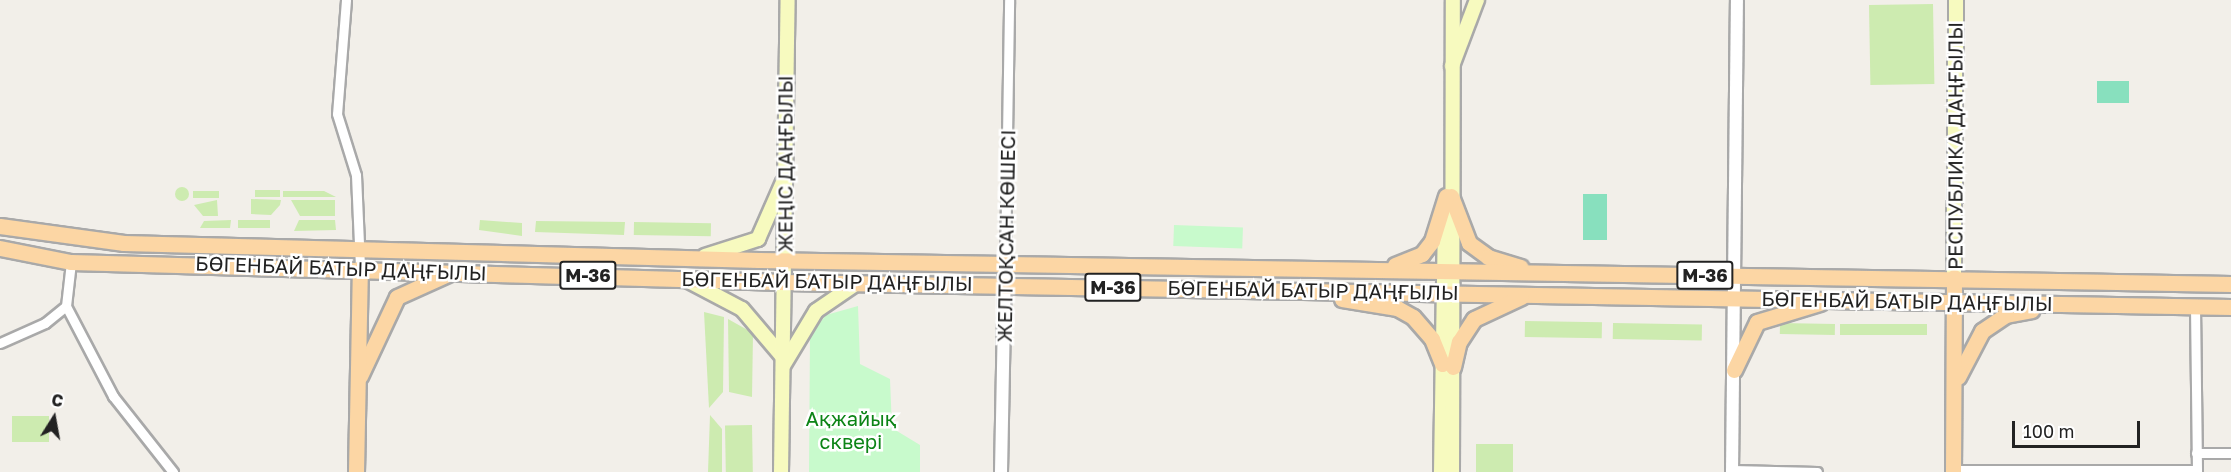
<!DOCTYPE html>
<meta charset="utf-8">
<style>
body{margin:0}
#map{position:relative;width:2231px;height:472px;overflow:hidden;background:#f2efe9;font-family:"Golos Text",sans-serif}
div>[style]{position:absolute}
.grass>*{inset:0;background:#cdebb0;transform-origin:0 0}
.round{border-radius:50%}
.park>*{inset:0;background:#c8facc;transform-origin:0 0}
.pitch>*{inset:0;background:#88e0be;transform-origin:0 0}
.roads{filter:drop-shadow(2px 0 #a9a9a9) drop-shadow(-2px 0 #a9a9a9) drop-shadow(0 2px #a9a9a9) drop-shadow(0 -2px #a9a9a9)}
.minor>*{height:9px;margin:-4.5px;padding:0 4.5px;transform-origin:4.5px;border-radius:4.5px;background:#fff}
.tertiary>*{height:12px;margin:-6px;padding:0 6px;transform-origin:6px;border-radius:6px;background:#fff}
.secondary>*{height:14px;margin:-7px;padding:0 7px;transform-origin:7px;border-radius:7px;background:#f7fabf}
.primary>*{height:15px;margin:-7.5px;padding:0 7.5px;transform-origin:7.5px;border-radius:7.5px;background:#fcd6a4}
span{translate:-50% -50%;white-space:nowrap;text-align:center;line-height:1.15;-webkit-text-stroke:5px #fff;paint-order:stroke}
.shield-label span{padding:2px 4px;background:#fff;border:2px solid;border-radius:4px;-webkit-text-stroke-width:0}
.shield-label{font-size:18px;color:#222;font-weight:700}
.street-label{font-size:20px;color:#222}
.park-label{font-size:20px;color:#0c8416}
.north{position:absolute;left:24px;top:388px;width:60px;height:60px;-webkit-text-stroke:4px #fff;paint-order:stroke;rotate:11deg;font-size:16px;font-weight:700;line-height:24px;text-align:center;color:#222}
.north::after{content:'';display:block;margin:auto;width:21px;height:27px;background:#222;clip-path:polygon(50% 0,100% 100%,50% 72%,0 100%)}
.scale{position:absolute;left:2012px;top:421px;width:128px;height:27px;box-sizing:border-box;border:3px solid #222;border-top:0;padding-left:8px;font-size:18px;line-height:21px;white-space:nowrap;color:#222;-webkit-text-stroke:4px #fff;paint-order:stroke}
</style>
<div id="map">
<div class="grass">
<div style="left:1933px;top:4px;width:80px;height:64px;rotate:89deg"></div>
<div class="round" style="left:175px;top:187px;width:14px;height:14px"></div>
<div style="left:255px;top:190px;width:25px;height:7px"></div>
<div style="left:193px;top:191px;width:26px;height:7px"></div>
<div style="clip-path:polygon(283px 191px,324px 191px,336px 197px,283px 197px)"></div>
<div style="clip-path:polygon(251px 199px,281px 200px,280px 205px,271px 215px,251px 214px)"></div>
<div style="clip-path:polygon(217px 200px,218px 216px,203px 216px,194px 205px)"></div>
<div style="clip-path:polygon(291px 200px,335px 200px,335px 216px,300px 216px)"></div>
<div style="clip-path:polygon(231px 220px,230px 228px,200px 228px,204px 221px)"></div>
<div style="left:238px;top:220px;width:32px;height:8px"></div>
<div style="clip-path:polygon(299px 220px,335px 220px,336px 230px,294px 231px)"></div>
<div style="clip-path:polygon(480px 220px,522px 223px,522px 236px,479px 230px)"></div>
<div style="clip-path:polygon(536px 221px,625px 222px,624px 235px,535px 232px)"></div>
<div style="left:634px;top:222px;width:77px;height:13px;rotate:1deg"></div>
<div style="clip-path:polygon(704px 312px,724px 317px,723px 392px,709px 408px)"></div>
<div style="clip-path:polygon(728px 319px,753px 333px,752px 397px,729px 392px)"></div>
<div style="left:1525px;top:321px;width:77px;height:16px;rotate:1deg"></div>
<div style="left:1613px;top:323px;width:89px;height:16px;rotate:1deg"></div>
<div style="left:1780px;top:323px;width:55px;height:11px;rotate:1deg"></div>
<div style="left:1840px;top:324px;width:87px;height:11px"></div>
<div style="clip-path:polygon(710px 415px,722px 429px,722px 472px,708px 472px)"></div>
<div style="left:12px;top:416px;width:37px;height:26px"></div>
<div style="left:752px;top:425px;width:47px;height:27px;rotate:89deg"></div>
<div style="left:1513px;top:444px;width:28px;height:37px;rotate:90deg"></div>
</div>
<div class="park">
<div style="left:1174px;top:225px;width:69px;height:21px;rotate:2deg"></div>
<div style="clip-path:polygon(858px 306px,860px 364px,890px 379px,892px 428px,920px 445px,920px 472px,809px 472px,810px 335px,826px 315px)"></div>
</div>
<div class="pitch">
<div style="left:2097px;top:81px;width:32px;height:22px"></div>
<div style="left:1583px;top:194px;width:24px;height:46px"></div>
</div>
<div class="roads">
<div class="minor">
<div style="left:346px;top:0;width:114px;rotate:94.5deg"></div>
<div style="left:337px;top:114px;width:64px;rotate:72.7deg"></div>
<div style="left:356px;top:175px;width:93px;rotate:87.5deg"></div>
<div style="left:1005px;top:264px;width:264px;rotate:-89.1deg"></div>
<div style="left:66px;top:306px;width:102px;rotate:62.4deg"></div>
<div style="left:113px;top:396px;width:97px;rotate:51.7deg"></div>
<div style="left:2195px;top:306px;width:166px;rotate:89.3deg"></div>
<div style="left:0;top:343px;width:49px;rotate:-24deg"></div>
<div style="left:45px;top:323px;width:27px;rotate:-39deg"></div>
<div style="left:66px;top:306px;width:44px;rotate:-83.5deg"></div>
<div style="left:2196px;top:453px;width:35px"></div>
<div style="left:1732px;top:470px;width:85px;rotate:1.3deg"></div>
<div style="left:1953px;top:470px;width:244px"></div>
</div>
<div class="tertiary">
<div style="left:1001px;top:472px;width:208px;rotate:-88.9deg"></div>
<div style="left:1732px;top:472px;width:472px;rotate:-89.4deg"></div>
</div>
<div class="secondary">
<div style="left:1452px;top:66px;width:71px;rotate:-69.3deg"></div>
<div style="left:705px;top:256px;width:56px;rotate:-17.8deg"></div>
<div style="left:758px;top:239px;width:62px;rotate:-66.3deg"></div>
<div style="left:1954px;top:277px;width:277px;rotate:-89.6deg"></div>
<div style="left:685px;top:279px;width:64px;rotate:27.8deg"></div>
<div style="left:742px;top:309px;width:60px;rotate:49.7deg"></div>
<div style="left:783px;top:366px;width:64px;rotate:-59deg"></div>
<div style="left:816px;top:311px;width:50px;rotate:-34.3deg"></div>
<div style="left:781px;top:472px;width:472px;rotate:-89.2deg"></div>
<div style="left:1441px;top:472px;width:261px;rotate:-89.1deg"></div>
<div style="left:1452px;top:472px;width:472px;rotate:-89.9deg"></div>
</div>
<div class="primary">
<div style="left:1451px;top:196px;width:50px;rotate:69deg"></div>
<div style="left:1469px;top:243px;width:24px;rotate:36deg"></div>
<div style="left:1488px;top:257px;width:34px;rotate:17deg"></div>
<div style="left:0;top:226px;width:125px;rotate:7.8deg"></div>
<div style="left:124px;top:243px;width:635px;rotate:1.53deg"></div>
<div style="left:759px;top:260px;width:1472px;rotate:0.93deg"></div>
<div style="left:0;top:248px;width:72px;rotate:11.2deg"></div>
<div style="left:71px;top:262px;width:713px;rotate:1.61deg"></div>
<div style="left:784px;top:282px;width:1447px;rotate:0.99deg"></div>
<div style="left:1395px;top:265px;width:29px;rotate:-22deg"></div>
<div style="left:1422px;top:254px;width:16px;rotate:-52deg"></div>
<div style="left:1432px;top:241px;width:47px;rotate:-72.7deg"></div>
<div style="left:1342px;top:299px;width:56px;rotate:9.3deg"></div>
<div style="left:1397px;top:308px;width:18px;rotate:29deg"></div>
<div style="left:1413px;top:317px;width:29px;rotate:49deg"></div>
<div style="left:1432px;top:339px;width:27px;rotate:68deg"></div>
<div style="left:1453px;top:367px;width:26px;rotate:-77deg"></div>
<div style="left:1459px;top:342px;width:27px;rotate:-57deg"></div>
<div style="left:1474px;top:319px;width:52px;rotate:-25.1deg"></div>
<div style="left:1734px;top:370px;width:53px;rotate:-64.4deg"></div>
<div style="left:1757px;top:322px;width:66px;rotate:-16.8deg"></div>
<div style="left:360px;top:376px;width:87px;rotate:-64.9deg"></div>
<div style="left:397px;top:297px;width:56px;rotate:-24.3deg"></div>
<div style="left:1958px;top:377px;width:52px;rotate:-62.4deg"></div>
<div style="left:1982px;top:331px;width:29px;rotate:-34deg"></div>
<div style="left:2006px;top:315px;width:26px;rotate:-11deg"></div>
<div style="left:356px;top:472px;width:204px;rotate:-88.9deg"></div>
<div style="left:1953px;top:472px;width:195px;rotate:-89.7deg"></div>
</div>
</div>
<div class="shield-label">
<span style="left:588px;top:275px">M-36</span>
<span style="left:1705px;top:275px">M-36</span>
<span style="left:1113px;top:287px">M-36</span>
</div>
<div class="street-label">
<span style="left:1955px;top:146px;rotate:-90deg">РЕСПУБЛИКА ДАҢҒЫЛЫ</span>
<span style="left:785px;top:164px;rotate:-90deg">ЖЕҢІС ДАҢҒЫЛЫ</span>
<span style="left:1006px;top:236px;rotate:-89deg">ЖЕЛТОҚСАН КӨШЕСІ</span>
<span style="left:341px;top:268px;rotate:2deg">БӨГЕНБАЙ БАТЫР ДАҢҒЫЛЫ</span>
<span style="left:827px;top:281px;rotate:1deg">БӨГЕНБАЙ БАТЫР ДАҢҒЫЛЫ</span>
<span style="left:1313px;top:290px;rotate:1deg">БӨГЕНБАЙ БАТЫР ДАҢҒЫЛЫ</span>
<span style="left:1907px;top:301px;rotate:1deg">БӨГЕНБАЙ БАТЫР ДАҢҒЫЛЫ</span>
</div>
<div class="park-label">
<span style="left:851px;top:430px">Ақжайық<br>сквері</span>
</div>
<div class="north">С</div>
<div class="scale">100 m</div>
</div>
